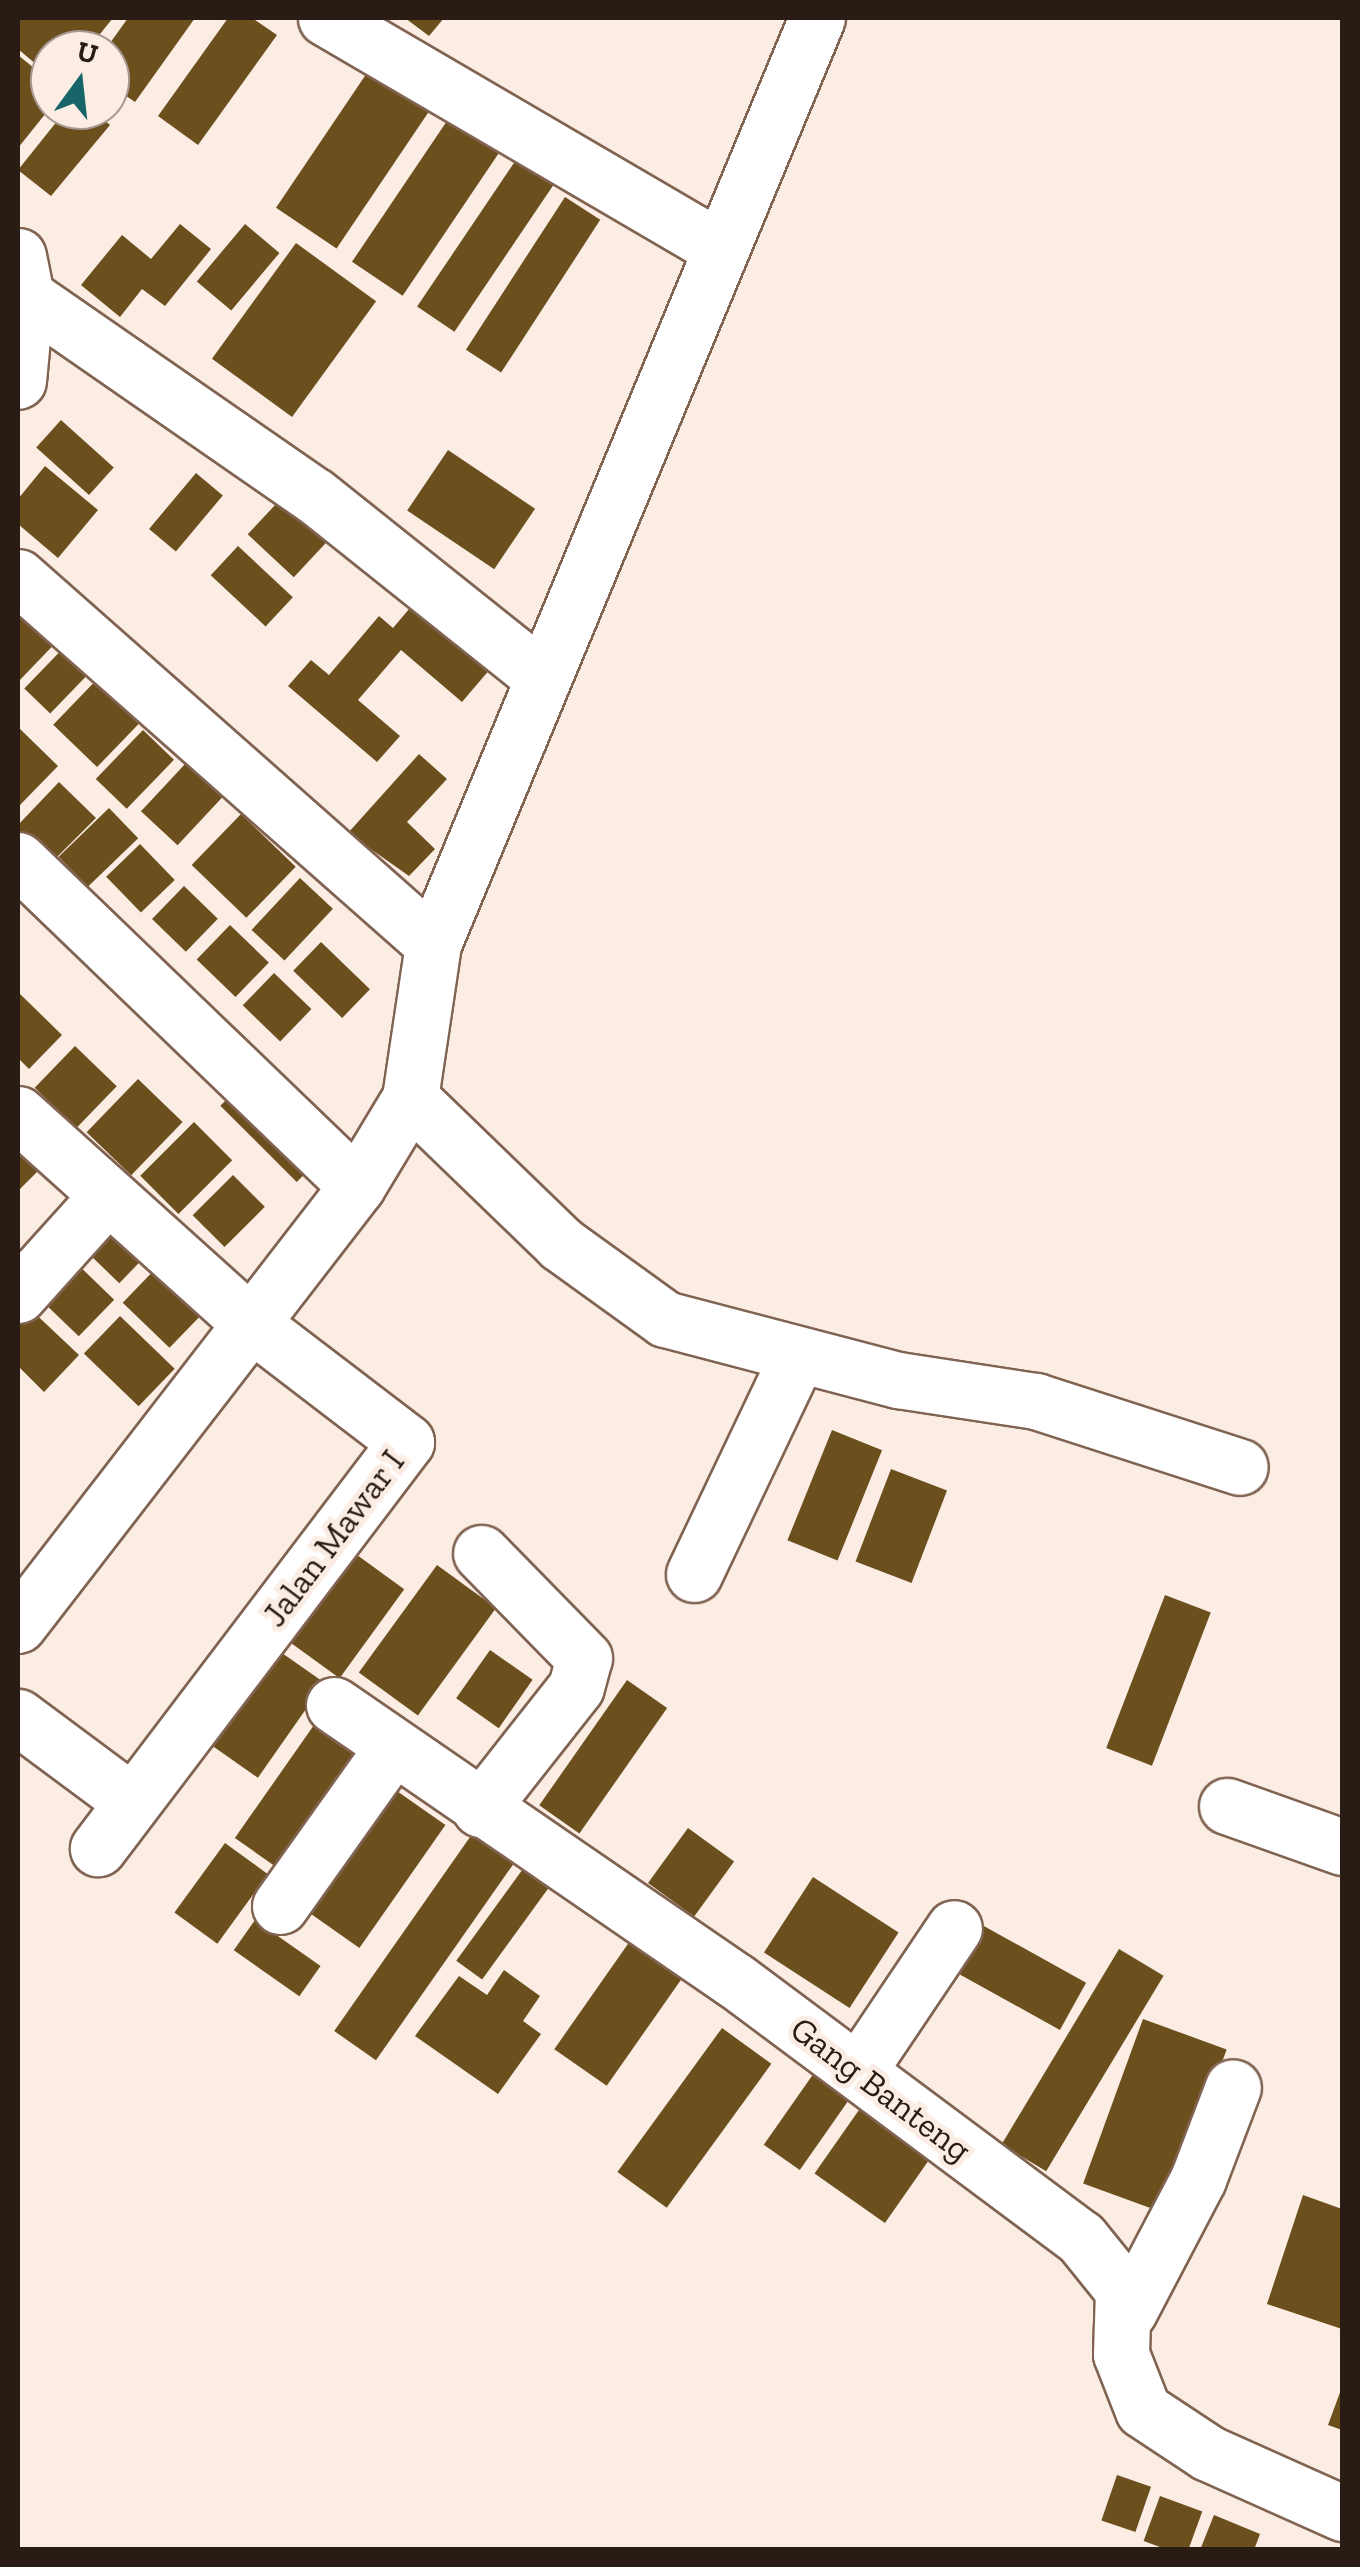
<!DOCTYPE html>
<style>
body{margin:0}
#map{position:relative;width:1360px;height:2567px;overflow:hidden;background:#fbece4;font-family:"Zilla Slab",serif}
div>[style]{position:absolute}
.building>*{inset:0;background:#6b501e;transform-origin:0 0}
.roads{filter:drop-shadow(2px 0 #816352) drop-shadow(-2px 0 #816352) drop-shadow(0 2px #816352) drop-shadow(0 -2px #816352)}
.minor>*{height:55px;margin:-27.5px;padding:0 27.5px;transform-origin:27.5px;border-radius:27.5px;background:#fff}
span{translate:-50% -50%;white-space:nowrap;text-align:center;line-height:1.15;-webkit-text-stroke:10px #fbece4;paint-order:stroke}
.street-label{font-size:35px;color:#281c15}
.frame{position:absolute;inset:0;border:20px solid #281c15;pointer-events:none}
.north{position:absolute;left:30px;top:30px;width:100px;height:100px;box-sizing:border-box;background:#fbece4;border:2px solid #a79991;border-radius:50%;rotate:15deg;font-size:28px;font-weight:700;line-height:40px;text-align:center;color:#281c15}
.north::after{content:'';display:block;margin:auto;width:35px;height:45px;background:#176568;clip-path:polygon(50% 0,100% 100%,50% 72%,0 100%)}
</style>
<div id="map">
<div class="building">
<div style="clip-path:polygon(18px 18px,113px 18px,87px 50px,50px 50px,50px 76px,18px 49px)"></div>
<div style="clip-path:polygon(128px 18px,195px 18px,135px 102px,110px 85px,105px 50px)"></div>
<div style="clip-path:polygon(228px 18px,252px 18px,277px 35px,198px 145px,158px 116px)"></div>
<div style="clip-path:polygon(405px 18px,444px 18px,429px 36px)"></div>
<div style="clip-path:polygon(18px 55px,50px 81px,50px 108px,18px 148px)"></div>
<div style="left:375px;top:61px;width:73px;height:177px;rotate:34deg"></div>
<div style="clip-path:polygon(66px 110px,92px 110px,110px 125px,51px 196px,18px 170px)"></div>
<div style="left:451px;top:115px;width:61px;height:177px;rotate:34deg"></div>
<div style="left:520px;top:154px;width:45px;height:184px;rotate:34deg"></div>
<div style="left:565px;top:197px;width:42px;height:182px;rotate:33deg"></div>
<div style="clip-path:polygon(180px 224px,211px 249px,165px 306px,142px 289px,120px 317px,81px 285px,122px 235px,151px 259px)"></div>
<div style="left:245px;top:224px;width:45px;height:75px;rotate:40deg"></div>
<div style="left:296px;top:243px;width:99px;height:143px;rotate:36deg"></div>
<div style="left:61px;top:420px;width:71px;height:37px;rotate:42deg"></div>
<div style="left:448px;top:450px;width:105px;height:73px;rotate:34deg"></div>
<div style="clip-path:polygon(45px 466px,98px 510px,58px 558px,18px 524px,18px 499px)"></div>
<div style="left:196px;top:473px;width:35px;height:73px;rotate:40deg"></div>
<div style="left:290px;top:489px;width:63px;height:62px;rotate:43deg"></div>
<div style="left:238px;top:546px;width:75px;height:40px;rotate:43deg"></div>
<div style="clip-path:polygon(420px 596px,497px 661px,462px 702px,401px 650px,358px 700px,400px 736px,377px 762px,288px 686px,311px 660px,329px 675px,379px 616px,393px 628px)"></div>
<div style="clip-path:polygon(34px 600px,66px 632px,18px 682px,18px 616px)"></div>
<div style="left:75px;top:636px;width:36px;height:73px;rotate:44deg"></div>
<div style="left:106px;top:670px;width:61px;height:76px;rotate:44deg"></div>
<div style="clip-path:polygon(18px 727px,58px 766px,18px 807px)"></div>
<div style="left:143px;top:730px;width:43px;height:68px;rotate:44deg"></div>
<div style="clip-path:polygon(419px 754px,447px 779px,407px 822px,435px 849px,409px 876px,348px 833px)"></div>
<div style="left:186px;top:763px;width:50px;height:66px;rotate:43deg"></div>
<div style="clip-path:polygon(59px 782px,96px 818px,48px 866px,18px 837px,18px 825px)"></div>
<div style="left:109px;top:808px;width:42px;height:70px;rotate:46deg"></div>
<div style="left:241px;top:814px;width:76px;height:71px;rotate:44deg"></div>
<div style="left:140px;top:844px;width:50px;height:47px;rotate:46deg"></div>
<div style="left:300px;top:878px;width:45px;height:71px;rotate:43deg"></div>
<div style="left:184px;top:886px;width:47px;height:46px;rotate:44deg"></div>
<div style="left:230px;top:925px;width:54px;height:48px;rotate:44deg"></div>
<div style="left:321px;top:942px;width:68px;height:40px;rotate:44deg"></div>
<div style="left:274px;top:973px;width:52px;height:45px;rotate:44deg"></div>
<div style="clip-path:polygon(18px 992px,62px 1035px,29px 1069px,18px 1058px)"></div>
<div style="left:75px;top:1046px;width:58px;height:58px;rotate:44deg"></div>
<div style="left:138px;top:1079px;width:62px;height:74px;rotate:44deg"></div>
<div style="left:238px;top:1088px;width:108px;height:25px;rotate:45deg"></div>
<div style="left:194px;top:1122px;width:54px;height:76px;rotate:45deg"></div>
<div style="clip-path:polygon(18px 1137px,45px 1164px,18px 1191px)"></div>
<div style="left:233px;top:1175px;width:45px;height:57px;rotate:45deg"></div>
<div style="left:106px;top:1212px;width:59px;height:42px;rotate:44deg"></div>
<div style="left:71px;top:1258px;width:60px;height:51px;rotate:44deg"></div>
<div style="left:163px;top:1261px;width:65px;height:58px;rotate:44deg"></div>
<div style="clip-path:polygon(27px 1306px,79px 1355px,44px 1392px,18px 1366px,18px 1316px)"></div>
<div style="left:120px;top:1316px;width:76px;height:52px;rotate:44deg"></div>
<div style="left:832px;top:1430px;width:54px;height:119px;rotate:22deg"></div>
<div style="left:891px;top:1469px;width:60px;height:99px;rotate:21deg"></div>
<div style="left:346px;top:1547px;width:72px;height:110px;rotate:36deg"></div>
<div style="left:437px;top:1565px;width:73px;height:133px;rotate:36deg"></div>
<div style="left:1165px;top:1595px;width:49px;height:164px;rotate:21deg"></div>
<div style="left:272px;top:1646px;width:64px;height:116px;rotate:35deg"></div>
<div style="left:490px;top:1650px;width:52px;height:59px;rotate:35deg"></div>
<div style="left:627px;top:1680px;width:49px;height:153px;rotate:35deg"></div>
<div style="left:314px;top:1725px;width:66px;height:138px;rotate:35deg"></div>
<div style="left:384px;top:1782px;width:75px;height:150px;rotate:35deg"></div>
<div style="left:477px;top:1827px;width:51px;height:249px;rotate:35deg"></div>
<div style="left:688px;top:1828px;width:57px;height:68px;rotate:36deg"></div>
<div style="left:225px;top:1843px;width:53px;height:86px;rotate:36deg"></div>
<div style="left:525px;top:1866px;width:32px;height:117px;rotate:36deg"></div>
<div style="left:813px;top:1877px;width:102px;height:90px;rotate:33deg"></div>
<div style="left:255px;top:1920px;width:80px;height:37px;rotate:35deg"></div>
<div style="left:982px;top:1925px;width:119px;height:54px;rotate:29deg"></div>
<div style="left:630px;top:1941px;width:64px;height:132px;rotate:35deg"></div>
<div style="left:1119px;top:1949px;width:52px;height:228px;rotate:31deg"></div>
<div style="clip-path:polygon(504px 1970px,540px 1996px,523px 2021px,541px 2034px,498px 2094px,415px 2036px,459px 1976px,487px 1995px)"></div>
<div style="left:1143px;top:2019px;width:89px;height:175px;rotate:20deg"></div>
<div style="left:722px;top:2028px;width:61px;height:178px;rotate:36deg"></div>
<div style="left:828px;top:2053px;width:44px;height:112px;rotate:35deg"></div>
<div style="left:873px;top:2090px;width:86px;height:102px;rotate:35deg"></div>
<div style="clip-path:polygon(1303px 2195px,1342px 2209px,1342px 2329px,1267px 2304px)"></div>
<div style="clip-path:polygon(1342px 2387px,1342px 2430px,1328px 2425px)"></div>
<div style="left:1117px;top:2475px;width:36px;height:48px;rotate:19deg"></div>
<div style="left:1160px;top:2496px;width:45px;height:48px;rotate:20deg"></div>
<div style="clip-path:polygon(1214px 2515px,1260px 2534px,1254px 2550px,1200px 2550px)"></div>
</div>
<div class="roads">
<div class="minor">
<div style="left:326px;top:18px;width:456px;rotate:30.3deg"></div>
<div style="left:18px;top:256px;width:41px;rotate:78.7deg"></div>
<div style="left:26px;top:296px;width:85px;rotate:95.4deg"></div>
<div style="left:26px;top:296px;width:351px;rotate:34.7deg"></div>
<div style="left:315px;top:496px;width:290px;rotate:38.6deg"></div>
<div style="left:18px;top:577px;width:554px;rotate:41.49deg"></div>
<div style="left:18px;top:860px;width:470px;rotate:43.9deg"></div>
<div style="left:410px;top:1098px;width:210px;rotate:44deg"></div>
<div style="left:561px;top:1244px;width:128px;rotate:35.8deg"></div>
<div style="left:665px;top:1319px;width:241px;rotate:14.7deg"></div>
<div style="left:898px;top:1380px;width:140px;rotate:8.7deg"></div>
<div style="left:1036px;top:1401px;width:214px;rotate:17.9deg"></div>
<div style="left:18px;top:1114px;width:309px;rotate:42deg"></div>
<div style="left:248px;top:1321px;width:199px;rotate:37.4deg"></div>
<div style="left:406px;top:1442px;width:510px;rotate:127.18deg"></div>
<div style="left:18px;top:1295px;width:133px;rotate:-48deg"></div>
<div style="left:694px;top:1574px;width:242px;rotate:-64.6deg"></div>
<div style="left:18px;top:1625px;width:555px;rotate:-52.32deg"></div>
<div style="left:357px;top:1186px;width:103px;rotate:-58.9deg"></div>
<div style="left:410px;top:1098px;width:156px;rotate:-81.5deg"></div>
<div style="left:433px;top:944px;width:1002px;rotate:-67.48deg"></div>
<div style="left:334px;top:1705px;width:488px;rotate:34.5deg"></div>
<div style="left:736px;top:1981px;width:430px;rotate:36.7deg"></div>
<div style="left:1081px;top:2238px;width:67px;rotate:51.1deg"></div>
<div style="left:1123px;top:2290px;width:64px;rotate:91.8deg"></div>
<div style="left:1121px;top:2354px;width:60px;rotate:68.6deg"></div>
<div style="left:1143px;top:2410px;width:78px;rotate:33.5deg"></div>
<div style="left:1208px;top:2453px;width:147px;rotate:24.1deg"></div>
<div style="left:18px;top:1717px;width:141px;rotate:36.6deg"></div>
<div style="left:1227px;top:1806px;width:122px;rotate:19.6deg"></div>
<div style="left:480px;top:1809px;width:155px;rotate:-51.8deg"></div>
<div style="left:576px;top:1687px;width:30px;rotate:-75deg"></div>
<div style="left:584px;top:1658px;width:147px;rotate:-134.4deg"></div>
<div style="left:280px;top:1906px;width:191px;rotate:-54.6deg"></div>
<div style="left:858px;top:2071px;width:172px;rotate:-56.1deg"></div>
<div style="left:1129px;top:2311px;width:149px;rotate:-62.4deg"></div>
<div style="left:1198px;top:2179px;width:98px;rotate:-69.2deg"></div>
</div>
</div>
<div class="street-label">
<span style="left:333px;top:1538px;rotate:-53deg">Jalan Mawar I</span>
<span style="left:881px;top:2089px;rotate:37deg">Gang Banteng</span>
</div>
<div class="frame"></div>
<div class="north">U</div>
</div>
